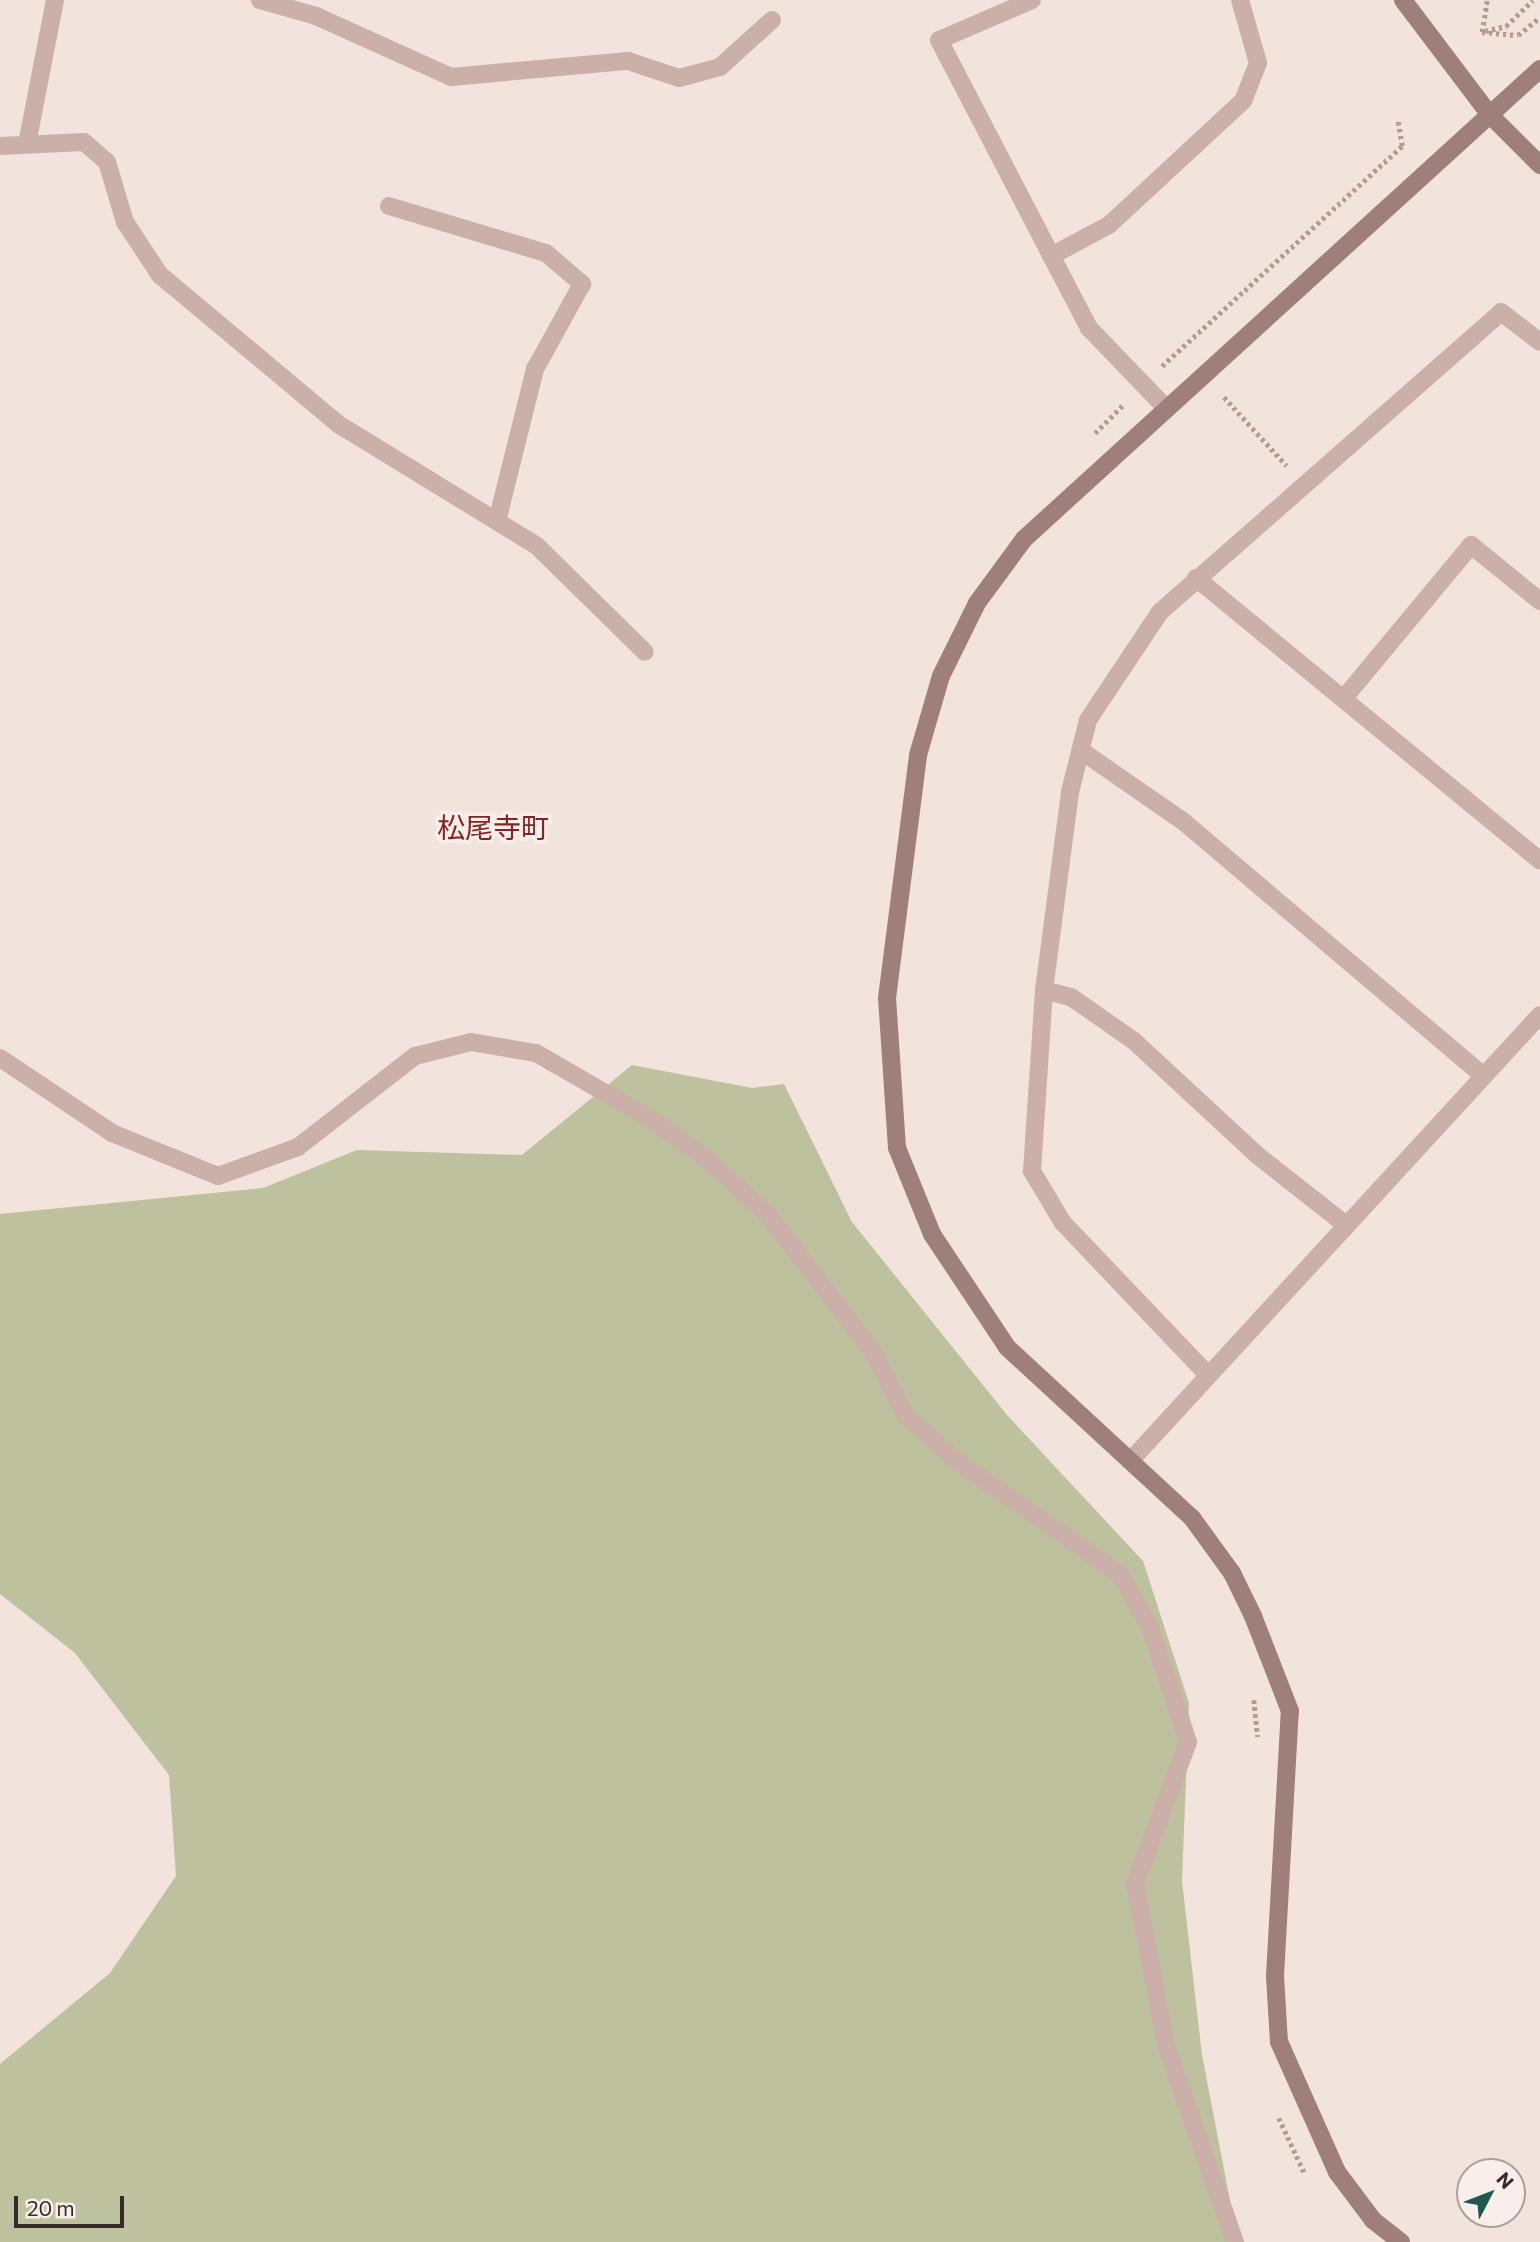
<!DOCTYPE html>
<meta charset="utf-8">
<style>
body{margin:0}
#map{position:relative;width:1540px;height:2242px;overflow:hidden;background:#f2e3dd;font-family:Commissioner,"Noto Sans JP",sans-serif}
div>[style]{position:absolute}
.green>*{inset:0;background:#bec19d}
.path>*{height:4.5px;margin-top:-2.25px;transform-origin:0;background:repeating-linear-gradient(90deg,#b69a94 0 3.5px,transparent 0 7px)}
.lane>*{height:18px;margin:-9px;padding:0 9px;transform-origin:9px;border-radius:9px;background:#cab0a9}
.street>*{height:18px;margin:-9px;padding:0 9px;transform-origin:9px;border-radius:9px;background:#cab0a9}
.secondary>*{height:18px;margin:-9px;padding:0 9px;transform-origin:9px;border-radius:9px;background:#9e7f7b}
span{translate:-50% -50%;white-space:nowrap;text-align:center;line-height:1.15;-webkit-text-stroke:7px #faeeea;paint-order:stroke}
.neighbourhood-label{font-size:28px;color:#852324}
.north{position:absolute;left:1456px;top:2158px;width:70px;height:70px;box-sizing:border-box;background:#faeeea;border:2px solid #aca09d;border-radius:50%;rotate:48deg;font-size:19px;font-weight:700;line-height:28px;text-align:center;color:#372a29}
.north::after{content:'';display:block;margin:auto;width:24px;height:32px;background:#1f584e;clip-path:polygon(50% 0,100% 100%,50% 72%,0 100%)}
.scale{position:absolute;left:14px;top:2196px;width:110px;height:32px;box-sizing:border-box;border:4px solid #372a29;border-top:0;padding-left:9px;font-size:21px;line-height:24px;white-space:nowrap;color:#372a29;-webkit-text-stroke:5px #faeeea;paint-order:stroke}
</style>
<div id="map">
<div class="green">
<div style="clip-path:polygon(632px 1065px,752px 1088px,784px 1084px,852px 1222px,1007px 1415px,1143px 1561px,1189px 1703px,1182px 1881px,1202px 2055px,1238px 2242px,0 2242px,0 2064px,110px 1973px,176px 1876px,169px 1775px,75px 1653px,0 1594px,0 1214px,263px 1188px,357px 1150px,522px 1155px)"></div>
</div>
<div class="path">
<div style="left:1485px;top:31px;width:22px;rotate:-13deg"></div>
<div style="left:1506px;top:26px;width:37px;rotate:-44deg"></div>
<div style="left:1482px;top:32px;width:36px;rotate:5deg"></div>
<div style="left:1518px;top:35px;width:28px;rotate:-39deg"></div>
<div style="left:1482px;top:32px;width:32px;rotate:-81deg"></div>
<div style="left:1162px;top:366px;width:326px;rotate:-42.5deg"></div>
<div style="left:1402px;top:146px;width:25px;rotate:-99deg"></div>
<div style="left:1224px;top:397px;width:93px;rotate:47.6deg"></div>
<div style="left:1095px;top:433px;width:41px;rotate:-45deg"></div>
<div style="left:1254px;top:1700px;width:37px;rotate:84deg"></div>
<div style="left:1279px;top:2118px;width:62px;rotate:65.1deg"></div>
</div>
<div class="lane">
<div style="left:768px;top:1215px;width:173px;rotate:52.5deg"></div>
<div style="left:873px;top:1352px;width:71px;rotate:63.1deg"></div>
<div style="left:905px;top:1415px;width:71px;rotate:41.6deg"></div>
<div style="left:958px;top:1462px;width:197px;rotate:34.7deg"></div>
<div style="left:1120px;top:1574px;width:61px;rotate:60.5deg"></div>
<div style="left:1150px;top:1627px;width:121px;rotate:71.7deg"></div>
<div style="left:1188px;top:1742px;width:152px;rotate:110.5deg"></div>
<div style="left:1135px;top:1884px;width:167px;rotate:79deg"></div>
<div style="left:1167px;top:2048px;width:206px;rotate:70.7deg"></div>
</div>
<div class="street">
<div style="left:260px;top:0;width:58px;rotate:15.9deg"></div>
<div style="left:316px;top:16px;width:148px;rotate:24.3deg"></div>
<div style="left:451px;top:77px;width:178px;rotate:-5.2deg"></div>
<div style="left:628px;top:61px;width:54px;rotate:18.4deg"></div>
<div style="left:679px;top:78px;width:42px;rotate:-15deg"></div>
<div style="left:720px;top:67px;width:70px;rotate:-42.1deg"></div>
<div style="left:1032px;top:0;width:101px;rotate:156.7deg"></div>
<div style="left:939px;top:40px;width:325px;rotate:62.5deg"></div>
<div style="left:1089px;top:328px;width:110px;rotate:46.1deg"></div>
<div style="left:27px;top:144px;width:147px;rotate:-79deg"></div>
<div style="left:0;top:146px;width:84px;rotate:-2.7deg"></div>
<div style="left:84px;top:142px;width:30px;rotate:41deg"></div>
<div style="left:107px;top:162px;width:63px;rotate:73.3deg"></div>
<div style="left:125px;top:222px;width:64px;rotate:56.6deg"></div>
<div style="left:160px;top:275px;width:232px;rotate:39.9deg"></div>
<div style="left:338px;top:424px;width:233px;rotate:31.5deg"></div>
<div style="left:537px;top:546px;width:151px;rotate:44.5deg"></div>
<div style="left:389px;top:206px;width:164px;rotate:16.7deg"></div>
<div style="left:546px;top:253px;width:48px;rotate:40.7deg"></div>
<div style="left:582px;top:284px;width:97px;rotate:118.9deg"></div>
<div style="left:535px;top:369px;width:153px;rotate:104deg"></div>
<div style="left:1051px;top:256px;width:66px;rotate:-28.1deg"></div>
<div style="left:1109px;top:225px;width:183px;rotate:-42.8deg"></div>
<div style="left:1243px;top:101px;width:41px;rotate:-68.5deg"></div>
<div style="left:1258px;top:63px;width:66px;rotate:-105.9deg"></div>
<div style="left:1196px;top:578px;width:445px;rotate:39.4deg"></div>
<div style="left:1344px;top:698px;width:199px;rotate:-50.3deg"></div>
<div style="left:1471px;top:545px;width:89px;rotate:39.1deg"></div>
<div style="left:1083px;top:752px;width:123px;rotate:34.7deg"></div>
<div style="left:1184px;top:822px;width:393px;rotate:40.3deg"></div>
<div style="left:1044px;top:990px;width:28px;rotate:15deg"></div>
<div style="left:1071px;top:997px;width:77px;rotate:34.9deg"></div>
<div style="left:1134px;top:1041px;width:168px;rotate:42.8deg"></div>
<div style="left:1257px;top:1155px;width:113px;rotate:38.2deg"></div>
<div style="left:0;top:1058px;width:135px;rotate:33.8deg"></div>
<div style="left:112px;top:1133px;width:114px;rotate:22.1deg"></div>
<div style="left:218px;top:1176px;width:85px;rotate:-19.9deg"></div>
<div style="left:298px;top:1147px;width:148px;rotate:-37.9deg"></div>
<div style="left:415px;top:1056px;width:58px;rotate:-14deg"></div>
<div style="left:471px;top:1042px;width:66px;rotate:9.6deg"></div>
<div style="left:536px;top:1053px;width:128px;rotate:30deg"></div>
<div style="left:647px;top:1117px;width:72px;rotate:34.8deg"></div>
<div style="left:706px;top:1158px;width:84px;rotate:42.6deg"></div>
<div style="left:1207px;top:1374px;width:209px;rotate:-133.6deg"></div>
<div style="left:1063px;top:1223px;width:61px;rotate:-120.8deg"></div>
<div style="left:1032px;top:1171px;width:181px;rotate:-86.2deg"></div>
<div style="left:1044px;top:990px;width:200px;rotate:-82.5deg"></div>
<div style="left:1070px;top:792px;width:74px;rotate:-76deg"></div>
<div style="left:1088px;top:720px;width:130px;rotate:-56.3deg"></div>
<div style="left:1160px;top:612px;width:454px;rotate:-41.3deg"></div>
<div style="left:1501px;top:312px;width:49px;rotate:37.6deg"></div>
<div style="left:1132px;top:1459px;width:603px;rotate:-47.42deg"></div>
</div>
<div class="secondary">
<div style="left:1403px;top:0;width:144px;rotate:52.9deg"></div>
<div style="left:1490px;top:115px;width:71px;rotate:45deg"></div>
<div style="left:1401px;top:2242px;width:36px;rotate:-142deg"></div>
<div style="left:1373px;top:2220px;width:60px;rotate:-126.9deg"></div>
<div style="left:1337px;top:2172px;width:142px;rotate:-114deg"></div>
<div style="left:1279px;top:2042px;width:66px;rotate:-93.5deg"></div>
<div style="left:1275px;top:1976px;width:265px;rotate:-86.8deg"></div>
<div style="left:1290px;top:1711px;width:102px;rotate:-111.3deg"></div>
<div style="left:1253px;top:1616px;width:48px;rotate:-116deg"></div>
<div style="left:1232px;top:1573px;width:68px;rotate:-126deg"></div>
<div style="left:1192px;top:1518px;width:252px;rotate:-137.3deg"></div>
<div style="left:1007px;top:1347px;width:136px;rotate:-123.6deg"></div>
<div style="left:932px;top:1234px;width:93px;rotate:-112.1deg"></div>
<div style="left:897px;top:1148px;width:150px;rotate:-93.8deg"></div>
<div style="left:887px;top:998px;width:245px;rotate:-82.7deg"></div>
<div style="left:918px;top:755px;width:82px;rotate:-73.8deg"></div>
<div style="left:941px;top:676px;width:81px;rotate:-63.7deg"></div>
<div style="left:977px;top:603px;width:79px;rotate:-53.7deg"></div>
<div style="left:1024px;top:539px;width:698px;rotate:-42.33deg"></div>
</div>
<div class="neighbourhood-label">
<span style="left:493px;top:827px">松尾寺町</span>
</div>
<div class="north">N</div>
<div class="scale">20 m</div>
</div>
